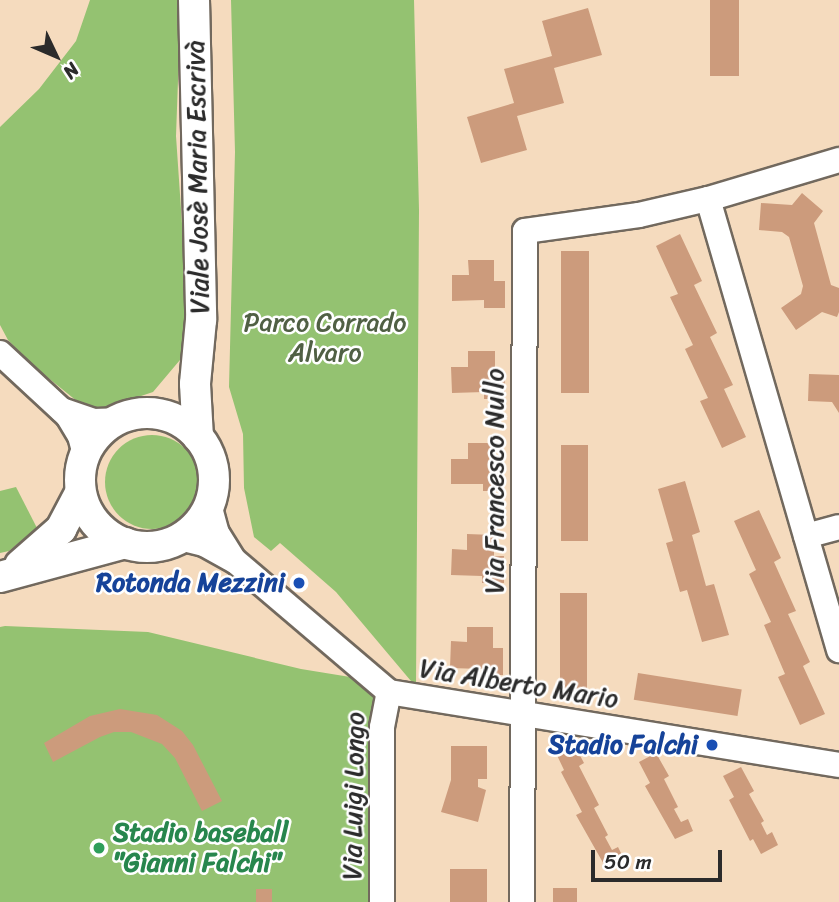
<!DOCTYPE html>
<meta charset="utf-8">
<style>
body{margin:0}
#map{position:relative;width:839px;height:902px;overflow:hidden;background:#f5dbbe;font-family:Sriracha,sans-serif}
div>[style]{position:absolute}
.green>*{inset:0;background:#94c271}
.round{border-radius:50%}
.building>*{inset:0;background:#cc9b7c;transform-origin:0 0}
.roads{filter:drop-shadow(2px 0 #72695e) drop-shadow(-2px 0 #72695e) drop-shadow(0 2px #72695e) drop-shadow(0 -2px #72695e)}
.minor>*{height:24px;margin:-12px;padding:0 12px;transform-origin:12px;border-radius:12px;background:#fff}
.major>*{height:30px;margin:-15px;padding:0 15px;transform-origin:15px;border-radius:15px;background:#fff}
.major>.ring{margin:-15px;padding:0;box-sizing:content-box;background:none;border:30px solid #fff;border-radius:50%}
.dots>*{width:19px;height:19px;translate:-50% -50%;box-sizing:border-box;border:4px solid #fff;border-radius:50%}
span{translate:-50% -50%;white-space:nowrap;text-align:center;line-height:1.15;-webkit-text-stroke:5px #fff;paint-order:stroke}
.street-label{font-size:26px;color:#2b2b2b}
.park-label{font-size:26px;color:#506044}
.transit-label{font-size:26px;color:#164399;font-weight:700}
.right{translate:-100% -50%;text-align:right}
.leisure-label{font-size:26px;color:#27864d;font-weight:700}
.left{translate:0 -50%;text-align:left}
.north{position:absolute;left:21px;top:21px;width:70px;height:70px;-webkit-text-stroke:5px #fff;paint-order:stroke;rotate:134deg;font-size:19px;font-weight:700;line-height:28px;text-align:center;color:#2b2b2b}
.north::after{content:'';display:block;margin:auto;width:24px;height:32px;background:#2b2b2b;clip-path:polygon(50% 0,100% 100%,50% 72%,0 100%)}
.scale{position:absolute;left:591px;top:850px;width:131px;height:32px;box-sizing:border-box;border:4px solid #2b2b2b;border-top:0;padding-left:9px;font-size:21px;line-height:24px;white-space:nowrap;color:#2b2b2b;-webkit-text-stroke:5px #fff;paint-order:stroke}
</style>
<div id="map">
<div class="green">
<div style="clip-path:polygon(90px 0,177px 0,179px 53px,176px 136px,189px 326px,185px 354px,153px 392px,102px 409px,83px 406px,31px 364px,8px 340px,0 325px,0 127px,39px 89px,76px 41px)"></div>
<div style="clip-path:polygon(231px 0,414px 0,419px 210px,416px 687px,336px 592px,280px 543px,271px 551px,254px 537px,244px 488px,243px 434px,229px 387px,235px 152px)"></div>
<div class="round" style="left:105px;top:435px;width:94px;height:94px"></div>
<div style="clip-path:polygon(16px 487px,37px 528px,9px 551px,0 553px,0 491px)"></div>
<div style="clip-path:polygon(5px 626px,148px 632px,301px 669px,387px 683px,386px 902px,0 902px,0 627px)"></div>
</div>
<div class="building">
<div style="left:710px;top:0;width:29px;height:76px"></div>
<div style="clip-path:polygon(588px 8px,602px 55px,554px 68px,564px 103px,517px 116px,527px 150px,481px 163px,467px 117px,514px 103px,504px 69px,552px 56px,542px 21px)"></div>
<div style="clip-path:polygon(802px 193px,823px 211px,814px 223px,831px 285px,839px 288px,839px 312px,837px 317px,822px 312px,796px 330px,781px 308px,801px 294px,803px 286px,789px 237px,782px 232px,759px 230px,761px 203px,792px 205px)"></div>
<div style="clip-path:polygon(680px 234px,702px 281px,694px 285px,717px 333px,710px 337px,733px 385px,724px 389px,746px 437px,722px 448px,700px 401px,708px 398px,685px 349px,693px 345px,670px 297px,678px 294px,656px 246px)"></div>
<div style="left:561px;top:251px;width:28px;height:142px"></div>
<div style="clip-path:polygon(468px 260px,494px 260px,494px 281px,505px 281px,505px 308px,484px 308px,484px 300px,452px 301px,452px 275px,469px 275px)"></div>
<div style="clip-path:polygon(468px 351px,495px 351px,495px 373px,505px 373px,505px 399px,484px 399px,484px 392px,452px 393px,451px 367px,468px 367px)"></div>
<div style="clip-path:polygon(809px 374px,839px 375px,839px 413px,832px 402px,808px 401px)"></div>
<div style="clip-path:polygon(468px 443px,494px 443px,494px 464px,504px 464px,504px 491px,483px 491px,483px 484px,451px 484px,451px 459px,468px 459px)"></div>
<div style="left:561px;top:445px;width:27px;height:96px"></div>
<div style="clip-path:polygon(685px 481px,700px 532px,692px 535px,706px 586px,714px 584px,729px 635px,702px 642px,687px 590px,680px 592px,666px 543px,673px 541px,658px 489px)"></div>
<div style="clip-path:polygon(759px 510px,781px 558px,774px 562px,796px 611px,788px 614px,810px 662px,803px 666px,825px 714px,800px 725px,778px 677px,785px 674px,764px 625px,771px 622px,749px 574px,756px 570px,734px 521px)"></div>
<div style="clip-path:polygon(467px 534px,494px 535px,494px 556px,504px 556px,504px 583px,482px 583px,482px 576px,451px 575px,452px 549px,467px 550px)"></div>
<div style="left:560px;top:593px;width:27px;height:96px"></div>
<div style="clip-path:polygon(467px 627px,493px 627px,493px 648px,503px 648px,503px 675px,482px 675px,482px 669px,450px 668px,451px 641px,467px 642px)"></div>
<div style="left:638px;top:673px;width:105px;height:27px;rotate:9deg"></div>
<div style="clip-path:polygon(120px 709px,157px 715px,182px 731px,193px 745px,222px 801px,202px 811px,175px 758px,162px 744px,131px 732px,114px 732px,100px 737px,53px 762px,44px 743px,90px 716px)"></div>
<div style="clip-path:polygon(572px 740px,584px 763px,579px 766px,599px 805px,594px 808px,608px 835px,605px 837px,612px 850px,618px 847px,624px 859px,606px 868px,576px 815px,582px 812px,561px 772px,564px 770px,554px 749px)"></div>
<div style="clip-path:polygon(451px 746px,487px 746px,487px 779px,478px 779px,478px 787px,486px 790px,478px 822px,441px 812px,451px 780px)"></div>
<div style="clip-path:polygon(656px 753px,669px 776px,664px 779px,678px 807px,674px 809px,681px 822px,688px 819px,693px 831px,675px 839px,645px 786px,650px 783px,639px 762px)"></div>
<div style="clip-path:polygon(741px 767px,754px 791px,749px 794px,764px 821px,761px 823px,767px 835px,772px 832px,778px 845px,761px 854px,753px 839px,750px 841px,729px 800px,734px 797px,723px 776px)"></div>
<div style="left:450px;top:869px;width:37px;height:33px"></div>
<div style="left:553px;top:888px;width:24px;height:14px"></div>
<div style="left:256px;top:889px;width:16px;height:13px"></div>
</div>
<div class="roads">
<div class="minor">
<div style="left:708px;top:199px;width:470px;rotate:73.8deg"></div>
<div style="left:0;top:353px;width:93px;rotate:42.8deg"></div>
<div style="left:68px;top:416px;width:23px;rotate:59deg"></div>
<div style="left:80px;top:436px;width:20px;rotate:75deg"></div>
<div style="left:62px;top:410px;width:34px;rotate:19deg"></div>
<div style="left:94px;top:421px;width:23px;rotate:-2deg"></div>
<div style="left:209px;top:504px;width:30px;rotate:75deg"></div>
<div style="left:217px;top:533px;width:28px;rotate:58deg"></div>
<div style="left:806px;top:536px;width:34px;rotate:-15deg"></div>
<div style="left:180px;top:538px;width:25px;rotate:14deg"></div>
<div style="left:204px;top:544px;width:35px;rotate:29deg"></div>
<div style="left:235px;top:561px;width:202px;rotate:40.4deg"></div>
<div style="left:389px;top:692px;width:456px;rotate:9.2deg"></div>
<div style="left:382px;top:902px;width:175px;rotate:-90deg"></div>
<div style="left:382px;top:727px;width:36px;rotate:-79deg"></div>
<div style="left:522px;top:902px;width:671px;rotate:-89.74deg"></div>
<div style="left:525px;top:231px;width:115px;rotate:-8deg"></div>
<div style="left:639px;top:215px;width:71px;rotate:-13.1deg"></div>
<div style="left:708px;top:199px;width:137px;rotate:-16.6deg"></div>
</div>
<div class="major">
<div style="left:194px;top:0;width:320px;rotate:88.7deg"></div>
<div style="left:201px;top:320px;width:64px;rotate:95.4deg"></div>
<div style="left:195px;top:384px;width:53px;rotate:86.8deg"></div>
<div class="ring" style="left:80px;top:413px;width:104px;height:104px"></div>
<div style="left:20px;top:565px;width:55px;rotate:-41.3deg"></div>
<div style="left:61px;top:529px;width:41px;rotate:-62.2deg"></div>
<div style="left:0;top:577px;width:130px;rotate:-15.2deg"></div>
</div>
</div>
<div class="dots">
<div style="left:299px;top:583px;background:#1a4fb4"></div>
<div style="left:712px;top:745px;background:#1a4fb4"></div>
<div style="left:99px;top:848px;background:#2e9e5b"></div>
</div>
<div class="street-label">
<span style="left:198px;top:177px;rotate:-91deg">Viale Josè Maria Escrivà</span>
<span style="left:495px;top:481px;rotate:-90deg">Via Francesco Nullo</span>
<span style="left:519px;top:684px;rotate:9deg">Via Alberto Mario</span>
<span style="left:354px;top:796px;rotate:-89deg">Via Luigi Longo</span>
</div>
<div class="park-label">
<span style="left:325px;top:338px">Parco Corrado<br>Alvaro</span>
</div>
<div class="transit-label">
<span class="right" style="left:285px;top:583px">Rotonda Mezzini</span>
<span class="right" style="left:698px;top:745px">Stadio Falchi</span>
</div>
<div class="leisure-label">
<span class="left" style="left:113px;top:848px">Stadio baseball<br>"Gianni Falchi"</span>
</div>
<div class="north">N</div>
<div class="scale">50 m</div>
</div>
